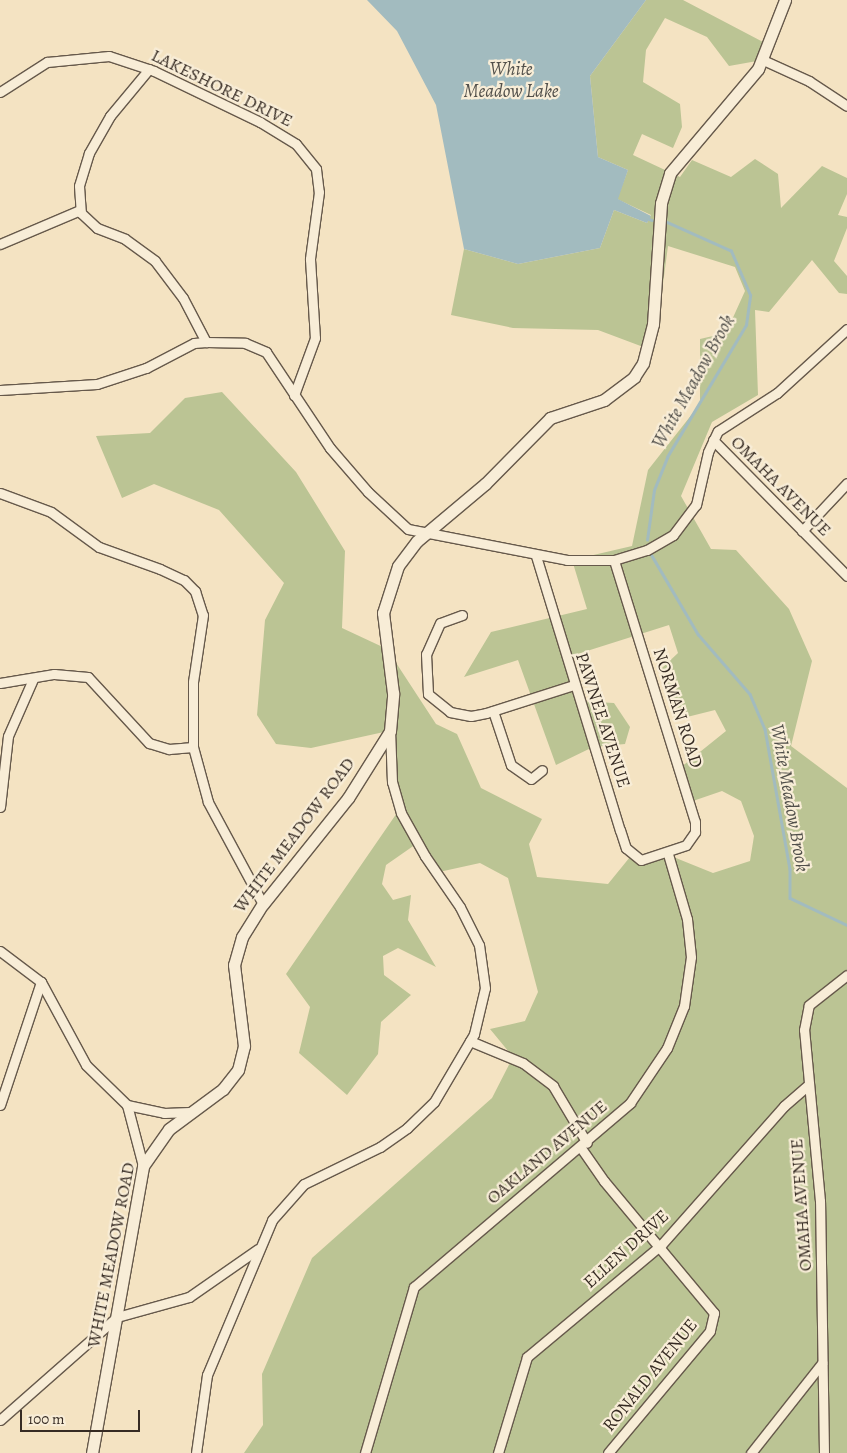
<!DOCTYPE html>
<style>
body{margin:0}
#map{position:relative;width:847px;height:1453px;overflow:hidden;background:#f4e3c2;font-family:Alegreya,serif}
div>[style]{position:absolute}
.green>*{inset:0;background:#bbc494}
.water>*{inset:0;background:#a2bbbf}
.stream>*{height:2.5px;margin:-1.25px;padding:0 1.25px;transform-origin:1.25px;border-radius:1.25px;background:#a2bbbf}
.roads{filter:drop-shadow(1px 0 #66594b) drop-shadow(-1px 0 #66594b) drop-shadow(0 1px #66594b) drop-shadow(0 -1px #66594b)}
.street>*{height:9px;margin:-4.5px;padding:0 4.5px;transform-origin:4.5px;border-radius:4.5px;background:#f8edd7}
.secondary>*{height:11px;margin:-5.5px;padding:0 5.5px;transform-origin:5.5px;border-radius:5.5px;background:#f8edd7}
span{translate:-50% -50%;white-space:nowrap;text-align:center;line-height:1.15;-webkit-text-stroke:4.5px #f8edd7;paint-order:stroke}
.street-label{font-size:18px;color:#362b23}
.water-label{font-size:19px;color:#514f4a;font-style:italic}
.scale{position:absolute;left:20px;top:1410px;width:120px;height:22px;box-sizing:border-box;border:2px solid #362b23;border-top:0;padding-left:6px;font-size:15px;line-height:18px;white-space:nowrap;color:#362b23;-webkit-text-stroke:4px #f8edd7;paint-order:stroke}
</style>
<div id="map">
<div class="green">
<div style="clip-path:polygon(646px 0,683px 0,765px 43px,757px 61px,729px 66px,707px 37px,665px 18px,646px 50px,643px 82px,680px 104px,682px 127px,673px 148px,642px 134px,633px 155px,680px 177px,692px 160px,731px 177px,755px 159px,778px 174px,781px 208px,822px 166px,847px 178px,847px 194px,838px 215px,847px 217px,847px 228px,834px 261px,847px 276px,847px 294px,839px 293px,812px 260px,769px 312px,755px 310px,758px 395px,712px 422px,681px 496px,711px 549px,736px 550px,789px 609px,812px 661px,791px 746px,847px 788px,847px 1453px,244px 1453px,263px 1425px,262px 1374px,312px 1258px,492px 1098px,513px 1057px,490px 1029px,525px 1021px,538px 992px,508px 878px,480px 863px,439px 872px,419px 842px,386px 865px,382px 884px,393px 900px,411px 895px,408px 920px,436px 967px,398px 948px,383px 956px,384px 975px,411px 995px,381px 1022px,378px 1054px,347px 1095px,299px 1053px,310px 1007px,286px 974px,399px 810px,393px 730px,311px 748px,276px 744px,257px 715px,265px 620px,284px 583px,219px 510px,154px 484px,122px 498px,96px 436px,150px 433px,185px 398px,222px 392px,296px 472px,345px 551px,342px 628px,387px 649px,436px 724px,457px 734px,481px 788px,542px 819px,529px 844px,537px 877px,608px 884px,630px 857px,666px 854px,713px 873px,750px 861px,754px 836px,741px 801px,722px 791px,690px 802px,680px 768px,726px 731px,715px 710px,675px 720px,661px 669px,678px 653px,669px 625px,568px 657px,577px 701px,614px 703px,630px 727px,625px 744px,593px 747px,556px 765px,518px 660px,464px 677px,491px 632px,587px 609px,572px 560px,632px 546px,648px 470px,700px 404px,700px 339px,726px 333px,745px 291px,735px 267px,668px 246px,654px 351px,598px 330px,513px 328px,451px 315px,464px 249px,518px 264px,600px 248px,614px 210px,647px 223px,651px 215px,617px 199px,628px 170px,598px 157px,590px 76px)"></div>
</div>
<div class="water">
<div style="clip-path:polygon(367px 0,646px 0,590px 76px,598px 157px,628px 170px,618px 199px,651px 216px,647px 223px,614px 210px,600px 248px,518px 264px,464px 249px,436px 105px,397px 31px)"></div>
</div>
<div class="stream">
<div style="left:649px;top:219px;width:3px;rotate:18deg"></div>
<div style="left:647px;top:540px;width:50px;rotate:-82deg"></div>
<div style="left:654px;top:490px;width:35px;rotate:-68deg"></div>
<div style="left:667px;top:457px;width:154px;rotate:-59.1deg"></div>
<div style="left:746px;top:325px;width:30px;rotate:-82deg"></div>
<div style="left:750px;top:295px;width:48px;rotate:-113.4deg"></div>
<div style="left:731px;top:251px;width:71px;rotate:-156deg"></div>
<div style="left:651px;top:554px;width:93px;rotate:59.6deg"></div>
<div style="left:698px;top:634px;width:79px;rotate:49.1deg"></div>
<div style="left:750px;top:694px;width:38px;rotate:67deg"></div>
<div style="left:765px;top:729px;width:142px;rotate:79.9deg"></div>
<div style="left:790px;top:869px;width:29px;rotate:90deg"></div>
<div style="left:790px;top:898px;width:63px;rotate:25.3deg"></div>
</div>
<div class="roads">
<div class="street">
<div style="left:763px;top:60px;width:51px;rotate:24.5deg"></div>
<div style="left:809px;top:81px;width:45px;rotate:33.3deg"></div>
<div style="left:149px;top:69px;width:61px;rotate:129.7deg"></div>
<div style="left:110px;top:116px;width:43px;rotate:119.6deg"></div>
<div style="left:89px;top:153px;width:34px;rotate:107deg"></div>
<div style="left:79px;top:186px;width:27px;rotate:86deg"></div>
<div style="left:81px;top:213px;width:22px;rotate:43deg"></div>
<div style="left:97px;top:228px;width:30px;rotate:21deg"></div>
<div style="left:125px;top:239px;width:37px;rotate:36deg"></div>
<div style="left:155px;top:261px;width:46px;rotate:52.9deg"></div>
<div style="left:183px;top:298px;width:50px;rotate:62.4deg"></div>
<div style="left:206px;top:342px;width:39px;rotate:1deg"></div>
<div style="left:245px;top:343px;width:23px;rotate:23deg"></div>
<div style="left:266px;top:352px;width:115px;rotate:56.3deg"></div>
<div style="left:330px;top:448px;width:58px;rotate:49.2deg"></div>
<div style="left:368px;top:492px;width:54px;rotate:42.8deg"></div>
<div style="left:408px;top:529px;width:162px;rotate:11deg"></div>
<div style="left:567px;top:560px;width:47px"></div>
<div style="left:614px;top:560px;width:34px;rotate:-17deg"></div>
<div style="left:647px;top:550px;width:30px;rotate:-30deg"></div>
<div style="left:673px;top:535px;width:38px;rotate:-53deg"></div>
<div style="left:696px;top:505px;width:54px;rotate:-77.2deg"></div>
<div style="left:708px;top:452px;width:23px;rotate:-65deg"></div>
<div style="left:718px;top:431px;width:70px;rotate:-32.8deg"></div>
<div style="left:777px;top:393px;width:95px;rotate:-42.4deg"></div>
<div style="left:0;top:92px;width:56px;rotate:-32.6deg"></div>
<div style="left:47px;top:62px;width:62px;rotate:-5.5deg"></div>
<div style="left:109px;top:56px;width:47px;rotate:18.4deg"></div>
<div style="left:154px;top:71px;width:118px;rotate:25.7deg"></div>
<div style="left:260px;top:122px;width:42px;rotate:31.4deg"></div>
<div style="left:296px;top:144px;width:32px;rotate:51deg"></div>
<div style="left:316px;top:169px;width:23px;rotate:83deg"></div>
<div style="left:319px;top:192px;width:68px;rotate:97.7deg"></div>
<div style="left:310px;top:259px;width:79px;rotate:86.4deg"></div>
<div style="left:315px;top:338px;width:61px;rotate:110.2deg"></div>
<div style="left:0;top:244px;width:87px;rotate:-23deg"></div>
<div style="left:0;top:390px;width:97px;rotate:-3.5deg"></div>
<div style="left:97px;top:384px;width:52px;rotate:-18.1deg"></div>
<div style="left:146px;top:368px;width:54px;rotate:-27.5deg"></div>
<div style="left:194px;top:343px;width:12px;rotate:-5deg"></div>
<div style="left:713px;top:440px;width:191px;rotate:45.4deg"></div>
<div style="left:0;top:493px;width:54px;rotate:20.4deg"></div>
<div style="left:51px;top:512px;width:59px;rotate:36.1deg"></div>
<div style="left:99px;top:547px;width:65px;rotate:19.8deg"></div>
<div style="left:160px;top:569px;width:26px;rotate:25deg"></div>
<div style="left:184px;top:580px;width:16px;rotate:45deg"></div>
<div style="left:195px;top:591px;width:25px;rotate:72deg"></div>
<div style="left:203px;top:615px;width:68px;rotate:98.5deg"></div>
<div style="left:193px;top:682px;width:65px;rotate:90deg"></div>
<div style="left:193px;top:747px;width:57px;rotate:74.7deg"></div>
<div style="left:208px;top:802px;width:116px;rotate:61.7deg"></div>
<div style="left:802px;top:531px;width:66px;rotate:-46.8deg"></div>
<div style="left:536px;top:556px;width:287px;rotate:73deg"></div>
<div style="left:620px;top:830px;width:19px;rotate:72deg"></div>
<div style="left:626px;top:848px;width:19px;rotate:39deg"></div>
<div style="left:641px;top:860px;width:47px;rotate:-18.4deg"></div>
<div style="left:686px;top:845px;width:16px;rotate:-55deg"></div>
<div style="left:695px;top:832px;width:10px;rotate:-90deg"></div>
<div style="left:695px;top:822px;width:274px;rotate:-107.2deg"></div>
<div style="left:462px;top:615px;width:23px;rotate:160deg"></div>
<div style="left:440px;top:623px;width:34px;rotate:114deg"></div>
<div style="left:426px;top:654px;width:40px;rotate:87.1deg"></div>
<div style="left:428px;top:694px;width:28px;rotate:39deg"></div>
<div style="left:450px;top:712px;width:21px;rotate:11deg"></div>
<div style="left:471px;top:716px;width:15px;rotate:-11deg"></div>
<div style="left:486px;top:713px;width:92px;rotate:-17.7deg"></div>
<div style="left:0;top:683px;width:55px;rotate:-9.5deg"></div>
<div style="left:54px;top:674px;width:34px;rotate:5deg"></div>
<div style="left:88px;top:677px;width:90px;rotate:47.3deg"></div>
<div style="left:149px;top:743px;width:21px;rotate:17deg"></div>
<div style="left:169px;top:749px;width:24px;rotate:-5deg"></div>
<div style="left:493px;top:711px;width:57px;rotate:71.6deg"></div>
<div style="left:511px;top:765px;width:24px;rotate:35deg"></div>
<div style="left:531px;top:779px;width:14px;rotate:-39deg"></div>
<div style="left:0;top:807px;width:71px;rotate:-83.6deg"></div>
<div style="left:8px;top:736px;width:62px;rotate:-66.3deg"></div>
<div style="left:0;top:951px;width:51px;rotate:37.1deg"></div>
<div style="left:41px;top:982px;width:94px;rotate:61.5deg"></div>
<div style="left:86px;top:1065px;width:57px;rotate:44.3deg"></div>
<div style="left:127px;top:1105px;width:38px;rotate:12deg"></div>
<div style="left:164px;top:1113px;width:26px;rotate:-2deg"></div>
<div style="left:470px;top:1041px;width:57px;rotate:22.5deg"></div>
<div style="left:523px;top:1063px;width:38px;rotate:37deg"></div>
<div style="left:553px;top:1086px;width:66px;rotate:59.2deg"></div>
<div style="left:0;top:1105px;width:130px;rotate:-71.6deg"></div>
<div style="left:127px;top:1105px;width:63px;rotate:75.3deg"></div>
<div style="left:581px;top:1148px;width:40px;rotate:55.1deg"></div>
<div style="left:604px;top:1181px;width:172px;rotate:50.2deg"></div>
<div style="left:714px;top:1313px;width:18px;rotate:103deg"></div>
<div style="left:710px;top:1331px;width:159px;rotate:129.9deg"></div>
<div style="left:0;top:1420px;width:156px;rotate:-41.4deg"></div>
<div style="left:117px;top:1317px;width:75px;rotate:-15.5deg"></div>
<div style="left:189px;top:1297px;width:84px;rotate:-34.8deg"></div>
<div style="left:196px;top:1453px;width:79px;rotate:-82deg"></div>
<div style="left:207px;top:1375px;width:168px;rotate:-67.2deg"></div>
<div style="left:272px;top:1220px;width:48px;rotate:-48.4deg"></div>
<div style="left:304px;top:1184px;width:85px;rotate:-26deg"></div>
<div style="left:380px;top:1147px;width:33px;rotate:-35deg"></div>
<div style="left:407px;top:1128px;width:37px;rotate:-44deg"></div>
<div style="left:434px;top:1102px;width:79px;rotate:-59.5deg"></div>
<div style="left:474px;top:1034px;width:47px;rotate:-76.6deg"></div>
<div style="left:485px;top:988px;width:43px;rotate:-97.9deg"></div>
<div style="left:479px;top:945px;width:42px;rotate:-116.6deg"></div>
<div style="left:460px;top:907px;width:62px;rotate:-124.5deg"></div>
<div style="left:425px;top:856px;width:49px;rotate:-119.2deg"></div>
<div style="left:401px;top:813px;width:32px;rotate:-106deg"></div>
<div style="left:392px;top:782px;width:51px;rotate:-92.2deg"></div>
<div style="left:365px;top:1453px;width:173px;rotate:-73.6deg"></div>
<div style="left:414px;top:1287px;width:284px;rotate:-40.4deg"></div>
<div style="left:630px;top:1103px;width:66px;rotate:-56.1deg"></div>
<div style="left:667px;top:1048px;width:45px;rotate:-68deg"></div>
<div style="left:684px;top:1006px;width:49px;rotate:-81.9deg"></div>
<div style="left:691px;top:957px;width:38px;rotate:-96deg"></div>
<div style="left:687px;top:919px;width:68px;rotate:-106.3deg"></div>
<div style="left:498px;top:1453px;width:100px;rotate:-73.2deg"></div>
<div style="left:527px;top:1357px;width:175px;rotate:-39.9deg"></div>
<div style="left:661px;top:1245px;width:186px;rotate:-48.5deg"></div>
<div style="left:784px;top:1106px;width:32px;rotate:-41deg"></div>
<div style="left:751px;top:1453px;width:115px;rotate:-51.7deg"></div>
<div style="left:824px;top:1453px;width:252px;rotate:-90.9deg"></div>
<div style="left:820px;top:1201px;width:172px;rotate:-95.3deg"></div>
<div style="left:804px;top:1030px;width:25px;rotate:-79deg"></div>
<div style="left:809px;top:1005px;width:48px;rotate:-38.3deg"></div>
</div>
<div class="secondary">
<div style="left:92px;top:1453px;width:291px;rotate:-79.9deg"></div>
<div style="left:143px;top:1166px;width:45px;rotate:-54.9deg"></div>
<div style="left:169px;top:1129px;width:67px;rotate:-36.5deg"></div>
<div style="left:223px;top:1089px;width:24px;rotate:-52deg"></div>
<div style="left:238px;top:1070px;width:25px;rotate:-76deg"></div>
<div style="left:244px;top:1046px;width:82px;rotate:-97deg"></div>
<div style="left:234px;top:965px;width:29px;rotate:-74deg"></div>
<div style="left:242px;top:937px;width:39px;rotate:-58deg"></div>
<div style="left:263px;top:904px;width:136px;rotate:-51.3deg"></div>
<div style="left:348px;top:798px;width:79px;rotate:-57.9deg"></div>
<div style="left:390px;top:731px;width:38px;rotate:-85deg"></div>
<div style="left:393px;top:693px;width:81px;rotate:-97.1deg"></div>
<div style="left:383px;top:613px;width:49px;rotate:-72.3deg"></div>
<div style="left:398px;top:566px;width:31px;rotate:-53deg"></div>
<div style="left:417px;top:541px;width:89px;rotate:-40deg"></div>
<div style="left:485px;top:484px;width:93px;rotate:-45.4deg"></div>
<div style="left:550px;top:418px;width:57px;rotate:-18.4deg"></div>
<div style="left:604px;top:400px;width:38px;rotate:-37deg"></div>
<div style="left:634px;top:377px;width:17px;rotate:-57deg"></div>
<div style="left:643px;top:363px;width:40px;rotate:-75.6deg"></div>
<div style="left:653px;top:324px;width:121px;rotate:-86.2deg"></div>
<div style="left:661px;top:203px;width:31px;rotate:-73deg"></div>
<div style="left:670px;top:173px;width:136px;rotate:-49.8deg"></div>
<div style="left:758px;top:69px;width:74px;rotate:-68.6deg"></div>
</div>
</div>
<div class="street-label">
<span style="left:222px;top:88px;rotate:26deg">LAKESHORE DRIVE</span>
<span style="left:781px;top:486px;rotate:45deg">OMAHA AVENUE</span>
<span style="left:678px;top:708px;rotate:72deg">NORMAN ROAD</span>
<span style="left:603px;top:720px;rotate:72deg">PAWNEE AVENUE</span>
<span style="left:294px;top:835px;rotate:-53deg">WHITE MEADOW ROAD</span>
<span style="left:547px;top:1152px;rotate:-40deg">OAKLAND AVENUE</span>
<span style="left:801px;top:1205px;rotate:-94deg">OMAHA AVENUE</span>
<span style="left:626px;top:1249px;rotate:-42deg">ELLEN DRIVE</span>
<span style="left:111px;top:1255px;rotate:-79deg">WHITE MEADOW ROAD</span>
<span style="left:650px;top:1375px;rotate:-51deg">RONALD AVENUE</span>
</div>
<div class="water-label">
<span style="left:511px;top:81px">White<br>Meadow Lake</span>
<span style="left:694px;top:382px;rotate:-61deg">White Meadow Brook</span>
<span style="left:789px;top:798px;rotate:80deg">White Meadow Brook</span>
</div>
<div class="scale">100 m</div>
</div>
